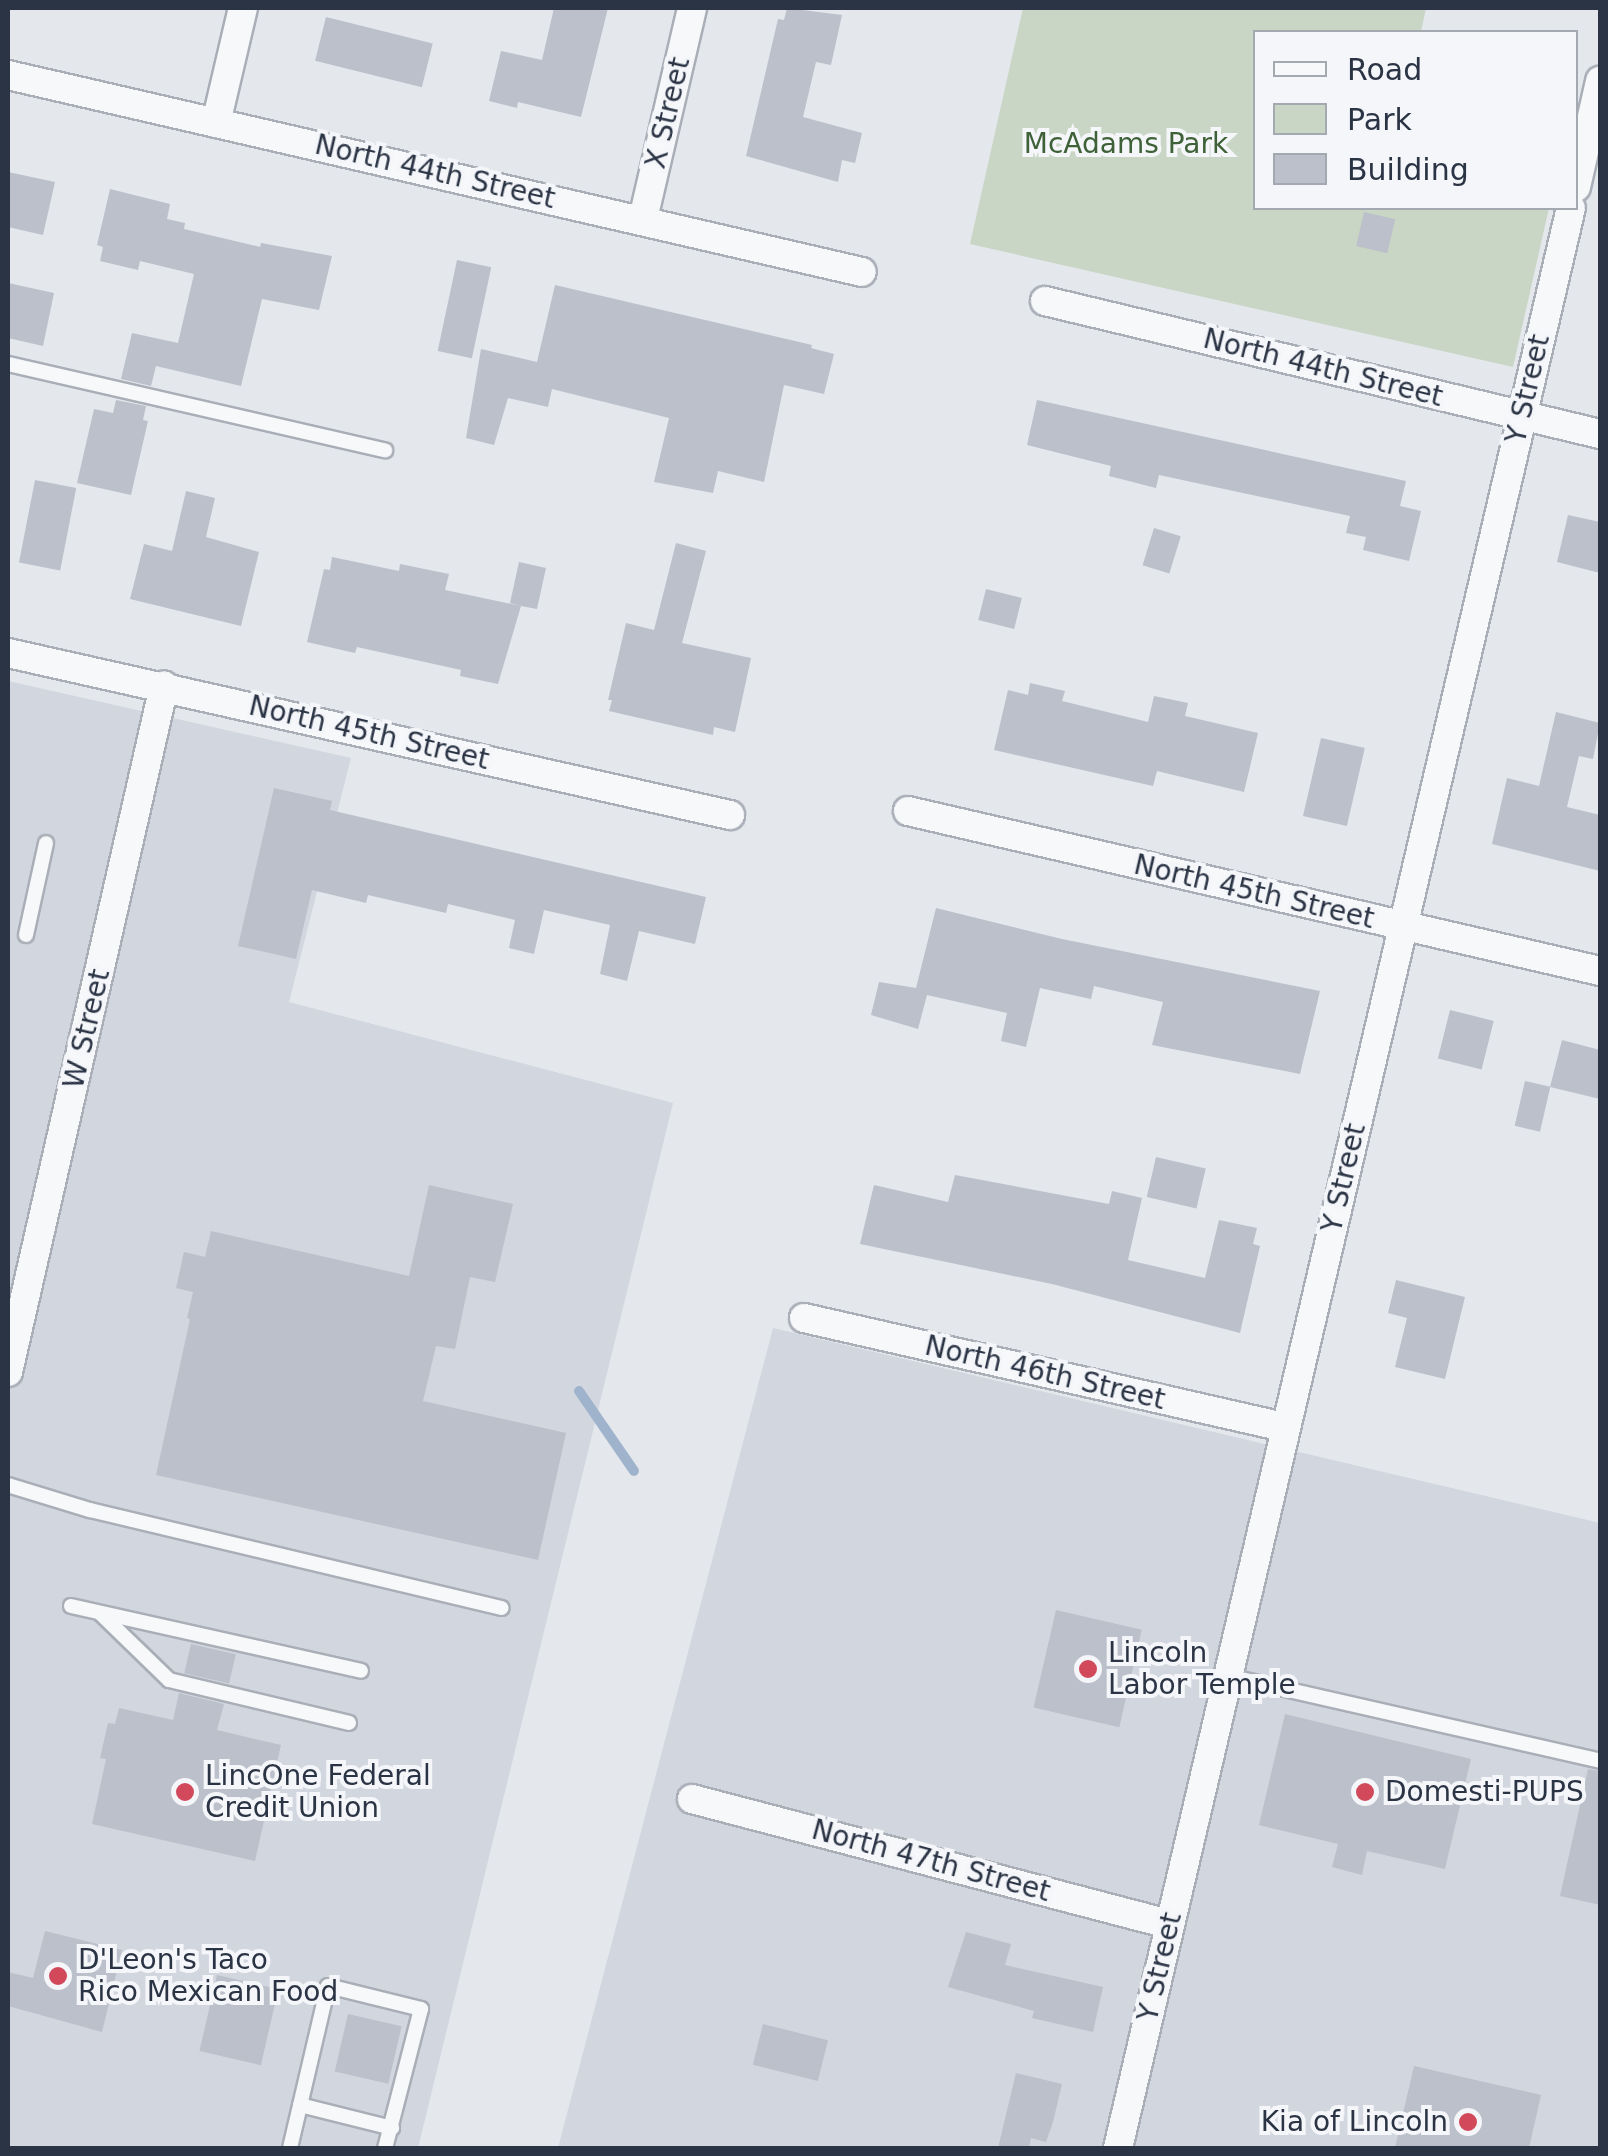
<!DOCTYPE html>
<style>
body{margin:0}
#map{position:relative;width:1608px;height:2156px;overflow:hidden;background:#e4e7ec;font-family:"DejaVu Sans",sans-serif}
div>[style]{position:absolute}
.built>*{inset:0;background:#d2d6de}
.green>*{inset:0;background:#c9d6c5}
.stream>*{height:10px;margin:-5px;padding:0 5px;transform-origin:5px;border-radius:5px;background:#9fb4cc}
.building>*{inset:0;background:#bbc0ca;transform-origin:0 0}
.roads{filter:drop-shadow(2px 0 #a9aeb7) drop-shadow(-2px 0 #a9aeb7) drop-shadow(0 2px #a9aeb7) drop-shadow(0 -2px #a9aeb7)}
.service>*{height:14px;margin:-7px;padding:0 7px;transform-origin:7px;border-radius:7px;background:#f7f8fa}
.minor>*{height:28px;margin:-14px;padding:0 14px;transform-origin:14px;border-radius:14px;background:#f7f8fa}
.dots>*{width:28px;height:28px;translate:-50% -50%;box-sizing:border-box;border:5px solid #f4f6f9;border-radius:50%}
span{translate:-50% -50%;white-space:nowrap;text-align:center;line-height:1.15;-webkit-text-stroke:8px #f4f6f9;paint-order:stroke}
.street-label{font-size:28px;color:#2b3445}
.park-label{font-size:28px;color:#3f6138}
.poi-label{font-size:28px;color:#2b3445}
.left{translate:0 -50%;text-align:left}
.right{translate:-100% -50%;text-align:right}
.frame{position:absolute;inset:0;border:10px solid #2b3445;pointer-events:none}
.legend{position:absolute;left:1253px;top:30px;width:325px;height:180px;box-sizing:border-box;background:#f4f6f9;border:2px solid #a4a8b1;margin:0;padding:12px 18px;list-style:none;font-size:30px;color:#2b3445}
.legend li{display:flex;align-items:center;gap:20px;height:50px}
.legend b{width:50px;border:2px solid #a4a8b1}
</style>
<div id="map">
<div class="built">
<div style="clip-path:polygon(8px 681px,351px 758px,289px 1002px,673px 1103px,418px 2148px,8px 2148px)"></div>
<div style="clip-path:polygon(773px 1328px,1600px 1523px,1600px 2148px,558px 2148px)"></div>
</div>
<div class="green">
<div style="clip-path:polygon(1023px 8px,1426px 8px,1421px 32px,1256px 32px,1256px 208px,1549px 208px,1513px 367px,970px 244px)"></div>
</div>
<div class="stream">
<div style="left:579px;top:1391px;width:97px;rotate:55.5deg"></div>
</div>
<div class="building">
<div style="clip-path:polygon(554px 8px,608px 8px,581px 117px,518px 102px,517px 108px,489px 101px,501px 51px,542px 60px)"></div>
<div style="clip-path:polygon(787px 8px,842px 15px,831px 65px,816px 62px,803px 117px,862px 133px,855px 163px,842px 160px,838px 182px,746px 156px,778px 19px,784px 20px)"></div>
<div style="left:326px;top:17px;width:110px;height:45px;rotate:14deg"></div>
<div style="clip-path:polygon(8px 172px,55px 182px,43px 235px,8px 227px)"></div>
<div style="clip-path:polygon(110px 189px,170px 204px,167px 219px,185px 223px,184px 229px,260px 247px,261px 243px,332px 256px,319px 310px,262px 299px,241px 386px,156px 366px,151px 386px,121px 379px,132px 333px,178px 343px,194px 274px,140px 261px,138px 270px,100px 261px,103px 247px,97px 245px)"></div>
<div style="left:1364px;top:212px;width:32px;height:35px;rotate:13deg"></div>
<div style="left:457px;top:260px;width:35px;height:93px;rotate:12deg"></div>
<div style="clip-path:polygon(8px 283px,54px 293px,43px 346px,8px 338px)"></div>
<div style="clip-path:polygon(555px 285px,812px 345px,811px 348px,834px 354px,824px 394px,784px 385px,764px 482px,718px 471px,713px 493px,654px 482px,669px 418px,552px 389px,548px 407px,508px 398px,494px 445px,466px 438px,481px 349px,537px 362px)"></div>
<div style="clip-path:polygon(116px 400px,146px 406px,143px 420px,148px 421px,131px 495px,77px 483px,94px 409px,113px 413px)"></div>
<div style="clip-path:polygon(1037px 400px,1406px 481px,1400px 506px,1421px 511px,1409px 561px,1363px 550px,1366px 537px,1346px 533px,1350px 516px,1159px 475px,1156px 488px,1109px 476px,1111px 466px,1027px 445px)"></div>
<div style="left:35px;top:480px;width:42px;height:84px;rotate:11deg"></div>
<div style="clip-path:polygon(186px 491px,215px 498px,206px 537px,259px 552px,241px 626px,130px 599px,144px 544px,172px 551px)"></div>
<div style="clip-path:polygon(1568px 515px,1600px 522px,1600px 573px,1557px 562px)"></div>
<div style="left:1154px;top:528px;width:28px;height:39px;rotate:17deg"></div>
<div style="clip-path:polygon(676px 543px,706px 551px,682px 643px,751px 658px,735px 732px,714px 727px,713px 735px,609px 711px,612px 700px,608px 700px,626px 623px,654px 630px)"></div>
<div style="clip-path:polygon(332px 557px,399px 571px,400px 564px,449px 574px,445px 590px,521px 606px,510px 603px,519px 562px,546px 568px,537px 609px,521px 606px,498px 684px,460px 676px,461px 670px,357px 647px,355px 653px,307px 642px,324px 569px,330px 570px)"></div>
<div style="left:986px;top:589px;width:37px;height:32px;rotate:14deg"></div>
<div style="clip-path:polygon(1030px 683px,1065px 691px,1062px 701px,1148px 722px,1154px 696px,1188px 703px,1185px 716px,1258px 733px,1244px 792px,1157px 771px,1153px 786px,994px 750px,1008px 690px,1028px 695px)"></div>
<div style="clip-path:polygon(1556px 712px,1600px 723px,1593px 759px,1579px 756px,1567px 807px,1600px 815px,1600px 871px,1492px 844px,1507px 778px,1539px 786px)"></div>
<div style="left:1321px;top:738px;width:45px;height:80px;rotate:13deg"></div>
<div style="clip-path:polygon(274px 788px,332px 801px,330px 810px,706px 897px,695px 944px,639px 931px,627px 981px,600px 974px,610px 925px,544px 910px,534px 954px,509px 948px,515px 920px,448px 904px,446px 913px,368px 895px,366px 903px,312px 890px,296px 959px,238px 946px)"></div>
<div style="clip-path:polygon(936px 908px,1062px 939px,1320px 991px,1300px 1074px,1152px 1045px,1163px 1002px,1094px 986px,1091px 999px,1040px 988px,1026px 1047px,1001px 1041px,1007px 1013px,927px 995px,918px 1029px,871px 1015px,879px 982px,916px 988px)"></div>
<div style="left:1450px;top:1010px;width:45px;height:50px;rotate:14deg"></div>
<div style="clip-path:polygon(1562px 1040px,1600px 1050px,1600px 1099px,1550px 1087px)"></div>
<div style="left:1525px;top:1081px;width:26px;height:46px;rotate:13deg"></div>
<div style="left:1156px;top:1157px;width:51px;height:41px;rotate:13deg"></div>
<div style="clip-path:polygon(955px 1175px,1109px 1204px,1112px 1191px,1142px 1198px,1128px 1260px,1205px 1278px,1219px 1220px,1257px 1228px,1253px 1244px,1260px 1246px,1240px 1333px,1052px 1284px,860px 1244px,874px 1185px,948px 1202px)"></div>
<div style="clip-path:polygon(429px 1185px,513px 1204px,495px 1282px,470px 1277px,455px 1349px,436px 1346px,423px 1401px,566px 1433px,538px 1560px,156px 1475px,190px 1319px,187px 1318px,193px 1292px,176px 1288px,184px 1252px,205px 1257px,211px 1231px,409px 1276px)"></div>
<div style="clip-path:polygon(1396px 1280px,1465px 1297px,1445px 1379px,1395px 1367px,1407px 1318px,1388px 1313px)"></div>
<div style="left:1056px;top:1610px;width:88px;height:100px;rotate:13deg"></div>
<div style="left:191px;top:1644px;width:46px;height:30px;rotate:13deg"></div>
<div style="clip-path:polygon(179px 1693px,224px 1704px,217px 1730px,281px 1745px,255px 1861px,92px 1824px,106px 1759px,100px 1758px,108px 1723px,115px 1724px,119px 1708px,173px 1720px)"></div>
<div style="clip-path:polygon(1285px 1714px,1471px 1759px,1445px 1869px,1367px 1851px,1362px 1875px,1332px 1867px,1338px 1844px,1259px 1825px)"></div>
<div style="clip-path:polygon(1588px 1769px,1600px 1771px,1600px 1905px,1560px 1896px)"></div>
<div style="clip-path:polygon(45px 1931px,122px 1950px,102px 2032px,8px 2006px,8px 1972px,33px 1978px)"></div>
<div style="clip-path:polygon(966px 1932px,1011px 1944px,1005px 1965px,1103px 1987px,1093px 2032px,1032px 2018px,1034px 2011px,948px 1987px)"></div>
<div style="left:217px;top:1975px;width:63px;height:78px;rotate:13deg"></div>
<div style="left:348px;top:2014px;width:55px;height:59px;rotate:13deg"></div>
<div style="left:763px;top:2024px;width:67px;height:42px;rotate:14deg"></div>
<div style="clip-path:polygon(1414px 2066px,1541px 2095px,1529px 2148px,1395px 2148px)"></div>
<div style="clip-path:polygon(1016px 2073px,1062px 2084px,1053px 2122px,1046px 2142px,1031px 2138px,1029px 2148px,998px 2148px)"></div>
</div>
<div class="roads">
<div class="service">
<div style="left:8px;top:364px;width:387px;rotate:12.9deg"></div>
<div style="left:26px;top:935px;width:94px;rotate:-77.7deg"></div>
<div style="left:8px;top:1485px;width:86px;rotate:17deg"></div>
<div style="left:90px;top:1510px;width:423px;rotate:13.4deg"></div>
<div style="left:71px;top:1606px;width:297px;rotate:12.6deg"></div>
<div style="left:101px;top:1614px;width:95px;rotate:44.1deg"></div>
<div style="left:169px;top:1680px;width:185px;rotate:13.4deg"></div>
<div style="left:1227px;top:1676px;width:383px;rotate:12.8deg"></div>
<div style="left:300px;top:2105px;width:95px;rotate:14deg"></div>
<div style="left:290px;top:2148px;width:166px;rotate:-76.8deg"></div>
<div style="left:328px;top:1986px;width:96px;rotate:13.9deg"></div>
<div style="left:421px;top:2009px;width:144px;rotate:104.5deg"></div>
</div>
<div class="minor">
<div style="left:8px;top:75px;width:876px;rotate:12.99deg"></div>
<div style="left:216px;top:123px;width:118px;rotate:-76.8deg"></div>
<div style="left:1576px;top:187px;width:109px;rotate:-77.2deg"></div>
<div style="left:643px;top:219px;width:217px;rotate:-76.9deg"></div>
<div style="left:1045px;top:301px;width:571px;rotate:13.48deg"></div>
<div style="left:8px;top:653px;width:740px;rotate:12.65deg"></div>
<div style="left:908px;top:811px;width:710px;rotate:13.02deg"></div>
<div style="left:804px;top:1318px;width:493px;rotate:12.8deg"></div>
<div style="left:8px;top:1372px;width:704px;rotate:-77.19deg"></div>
<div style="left:692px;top:1799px;width:494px;rotate:14.7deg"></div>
<div style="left:1118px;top:2148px;width:1992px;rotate:-76.86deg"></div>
</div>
</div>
<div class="dots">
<div style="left:1088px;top:1669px;background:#d1495b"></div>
<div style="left:185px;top:1792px;background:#d1495b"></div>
<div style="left:1365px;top:1792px;background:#d1495b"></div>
<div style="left:58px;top:1976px;background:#d1495b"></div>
<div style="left:1468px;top:2122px;background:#d1495b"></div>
</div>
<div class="street-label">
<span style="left:668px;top:113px;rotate:-77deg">X Street</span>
<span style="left:435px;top:172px;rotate:13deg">North 44th Street</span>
<span style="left:1323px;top:368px;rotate:14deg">North 44th Street</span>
<span style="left:1528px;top:389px;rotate:-77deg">Y Street</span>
<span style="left:369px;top:733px;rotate:13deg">North 45th Street</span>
<span style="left:1254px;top:892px;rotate:13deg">North 45th Street</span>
<span style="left:87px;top:1029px;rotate:-77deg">W Street</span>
<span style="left:1344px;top:1178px;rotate:-77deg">Y Street</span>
<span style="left:1045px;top:1373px;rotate:13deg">North 46th Street</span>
<span style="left:931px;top:1861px;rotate:15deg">North 47th Street</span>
<span style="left:1160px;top:1967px;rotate:-77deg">Y Street</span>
</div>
<div class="park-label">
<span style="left:1126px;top:144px">McAdams Park</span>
</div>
<div class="poi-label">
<span class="left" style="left:1108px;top:1669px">Lincoln<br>Labor Temple</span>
<span class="left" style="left:205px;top:1792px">LincOne Federal<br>Credit Union</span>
<span class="left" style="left:1385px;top:1792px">Domesti-PUPS</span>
<span class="left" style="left:78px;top:1976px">D'Leon's Taco<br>Rico Mexican Food</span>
<span class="right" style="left:1448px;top:2122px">Kia of Lincoln</span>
</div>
<div class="frame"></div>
<ul class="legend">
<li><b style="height:12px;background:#f7f8fa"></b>Road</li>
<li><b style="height:28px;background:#c9d6c5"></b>Park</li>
<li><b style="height:28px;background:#bbc0ca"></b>Building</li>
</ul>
</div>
